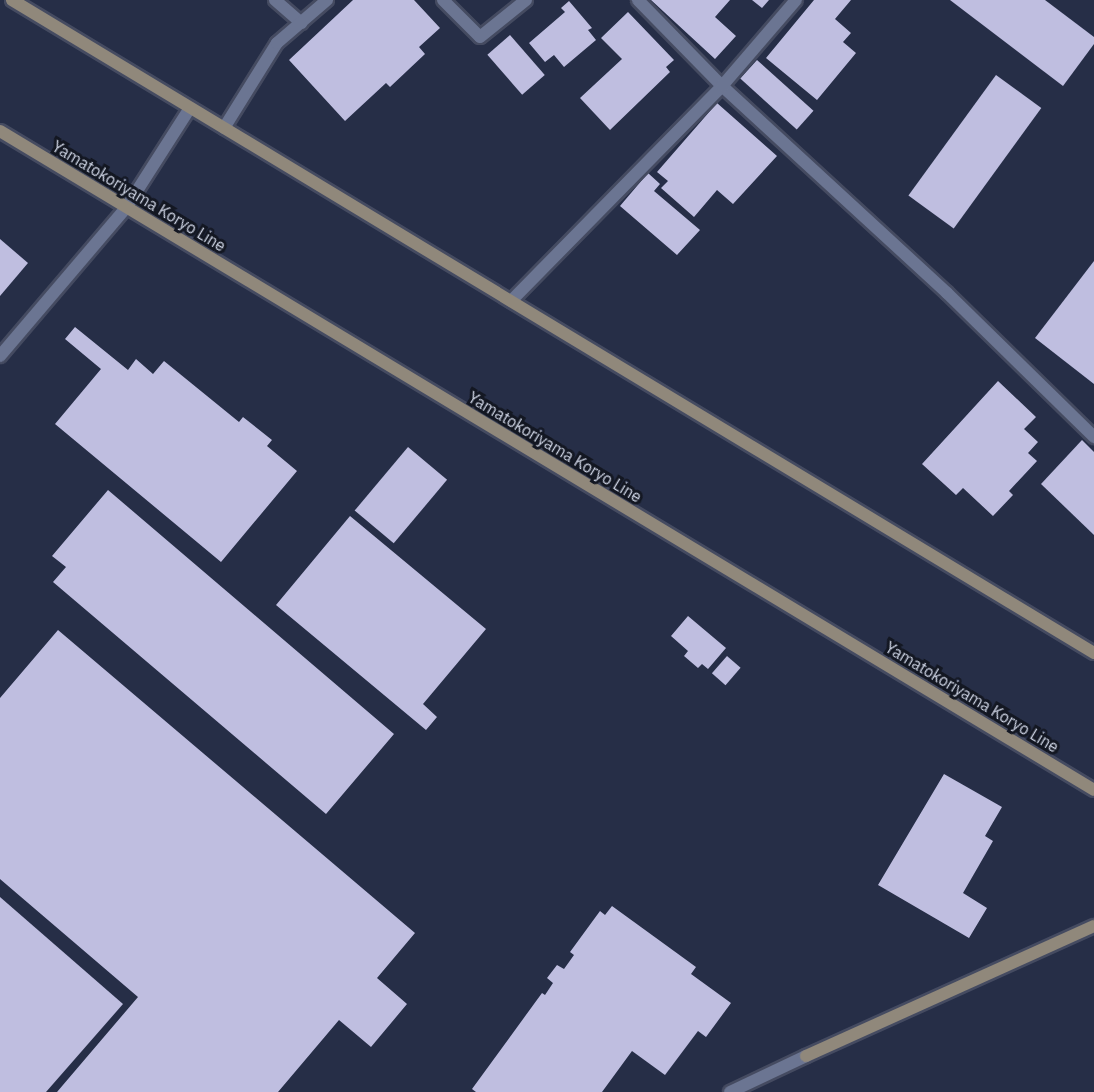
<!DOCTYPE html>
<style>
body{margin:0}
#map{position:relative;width:1094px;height:1092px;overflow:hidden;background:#262e47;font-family:"IBM Plex Sans",sans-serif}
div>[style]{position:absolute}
.building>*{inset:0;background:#bfbee0;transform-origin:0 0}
.roads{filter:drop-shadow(2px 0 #454b61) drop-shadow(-2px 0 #454b61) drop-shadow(0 2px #454b61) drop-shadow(0 -2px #454b61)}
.street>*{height:12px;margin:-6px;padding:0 6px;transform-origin:6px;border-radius:6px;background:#6b7592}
.secondary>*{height:12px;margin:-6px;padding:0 6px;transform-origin:6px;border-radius:6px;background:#90887b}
span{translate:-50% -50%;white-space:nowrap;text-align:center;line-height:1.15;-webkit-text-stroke:6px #131722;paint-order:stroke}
.street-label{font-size:16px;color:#cfd5e5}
</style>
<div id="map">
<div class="building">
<div style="clip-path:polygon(353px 0,414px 0,440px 28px,419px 47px,425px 54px,390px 87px,386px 83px,345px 121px,289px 60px)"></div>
<div style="clip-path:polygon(651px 0,730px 0,715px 17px,736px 36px,715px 59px)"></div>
<div style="clip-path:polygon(752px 0,769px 0,762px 8px)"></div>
<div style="clip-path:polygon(814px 0,851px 0,835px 19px,851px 33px,843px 42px,856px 53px,817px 100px,766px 58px)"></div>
<div style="clip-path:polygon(950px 0,1045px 0,1094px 37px,1094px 44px,1063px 86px)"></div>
<div style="clip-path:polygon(569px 1px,592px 28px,588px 30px,596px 40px,564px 67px,554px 55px,545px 62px,529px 43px,565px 12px,561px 8px)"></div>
<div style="clip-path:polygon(628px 12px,674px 60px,666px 67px,670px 72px,610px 130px,580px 98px,622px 59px,601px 38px)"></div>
<div style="left:510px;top:35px;width:53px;height:30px;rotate:49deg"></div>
<div style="left:757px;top:60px;width:76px;height:25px;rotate:42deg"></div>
<div style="left:996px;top:75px;width:56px;height:149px;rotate:36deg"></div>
<div style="clip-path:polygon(717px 103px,777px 156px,733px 204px,717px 190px,694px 217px,661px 188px,668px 181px,657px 172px)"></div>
<div style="clip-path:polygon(648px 173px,660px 184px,654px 191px,700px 230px,677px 255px,620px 206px)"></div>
<div style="clip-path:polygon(0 239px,28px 263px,0 296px)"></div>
<div style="clip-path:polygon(1094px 261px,1094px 384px,1035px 338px)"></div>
<div style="clip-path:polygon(75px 327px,128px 370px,136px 359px,153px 374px,164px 361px,239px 422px,243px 417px,272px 440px,267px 446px,297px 471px,221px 562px,55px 424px,101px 369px,65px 339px)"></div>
<div style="clip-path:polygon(998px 381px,1036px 417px,1024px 429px,1038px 442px,1028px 453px,1037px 461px,1009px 491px,1013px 495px,993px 516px,963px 488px,956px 495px,922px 464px)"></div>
<div style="clip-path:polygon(1082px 440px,1094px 452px,1094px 535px,1041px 484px)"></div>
<div style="left:408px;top:447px;width:51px;height:83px;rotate:40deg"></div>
<div style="clip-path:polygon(108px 490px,394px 734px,326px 814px,53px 582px,66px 567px,52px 556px)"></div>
<div style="clip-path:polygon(350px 516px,486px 629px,423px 704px,437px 717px,426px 730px,276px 605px)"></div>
<div style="clip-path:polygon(688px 616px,726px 648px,708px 669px,702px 664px,698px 668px,684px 656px,688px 651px,671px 636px)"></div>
<div style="clip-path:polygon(58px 630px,415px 933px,377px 978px,407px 1004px,371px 1047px,339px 1020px,278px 1092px,57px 1092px,138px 997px,0 879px,0 698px)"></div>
<div style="left:727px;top:656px;width:18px;height:23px;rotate:41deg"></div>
<div style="clip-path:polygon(944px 774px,1002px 807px,985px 836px,993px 841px,963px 893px,987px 908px,969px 938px,878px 885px)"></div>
<div style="clip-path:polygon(0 897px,123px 1004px,46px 1092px,0 1092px)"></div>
<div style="clip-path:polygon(612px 906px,696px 967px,691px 974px,731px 1003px,706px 1037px,698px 1031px,665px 1075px,632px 1051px,602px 1092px,476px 1092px,472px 1089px,542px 993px,545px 995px,553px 983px,547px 978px,557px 965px,564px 969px,574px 955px,570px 952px,600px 911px,605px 915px)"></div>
</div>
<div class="roads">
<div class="street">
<div style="left:275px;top:0;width:35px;rotate:41deg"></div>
<div style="left:443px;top:0;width:52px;rotate:45deg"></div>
<div style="left:480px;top:37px;width:59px;rotate:-38.8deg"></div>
<div style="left:638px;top:0;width:120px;rotate:45.7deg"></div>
<div style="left:722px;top:86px;width:306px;rotate:42.6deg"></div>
<div style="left:947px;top:293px;width:206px;rotate:44.4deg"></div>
<div style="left:224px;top:128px;width:100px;rotate:-58.1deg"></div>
<div style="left:277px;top:43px;width:66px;rotate:-40.7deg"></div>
<div style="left:511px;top:301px;width:301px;rotate:-45.5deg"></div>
<div style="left:722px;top:86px;width:113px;rotate:-49.3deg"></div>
<div style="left:0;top:356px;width:194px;rotate:-49.6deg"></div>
<div style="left:126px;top:208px;width:119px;rotate:-57.4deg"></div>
<div style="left:730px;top:1092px;width:84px;rotate:-25.3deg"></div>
</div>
<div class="secondary">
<div style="left:12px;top:0;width:1264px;rotate:31.11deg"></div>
<div style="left:0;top:131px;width:1277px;rotate:31.06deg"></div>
<div style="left:806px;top:1056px;width:316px;rotate:-24.3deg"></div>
</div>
</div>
<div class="street-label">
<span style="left:139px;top:196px;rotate:31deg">Yamatokoriyama Koryo Line</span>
<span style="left:555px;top:447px;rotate:31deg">Yamatokoriyama Koryo Line</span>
<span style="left:972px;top:697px;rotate:31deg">Yamatokoriyama Koryo Line</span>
</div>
</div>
